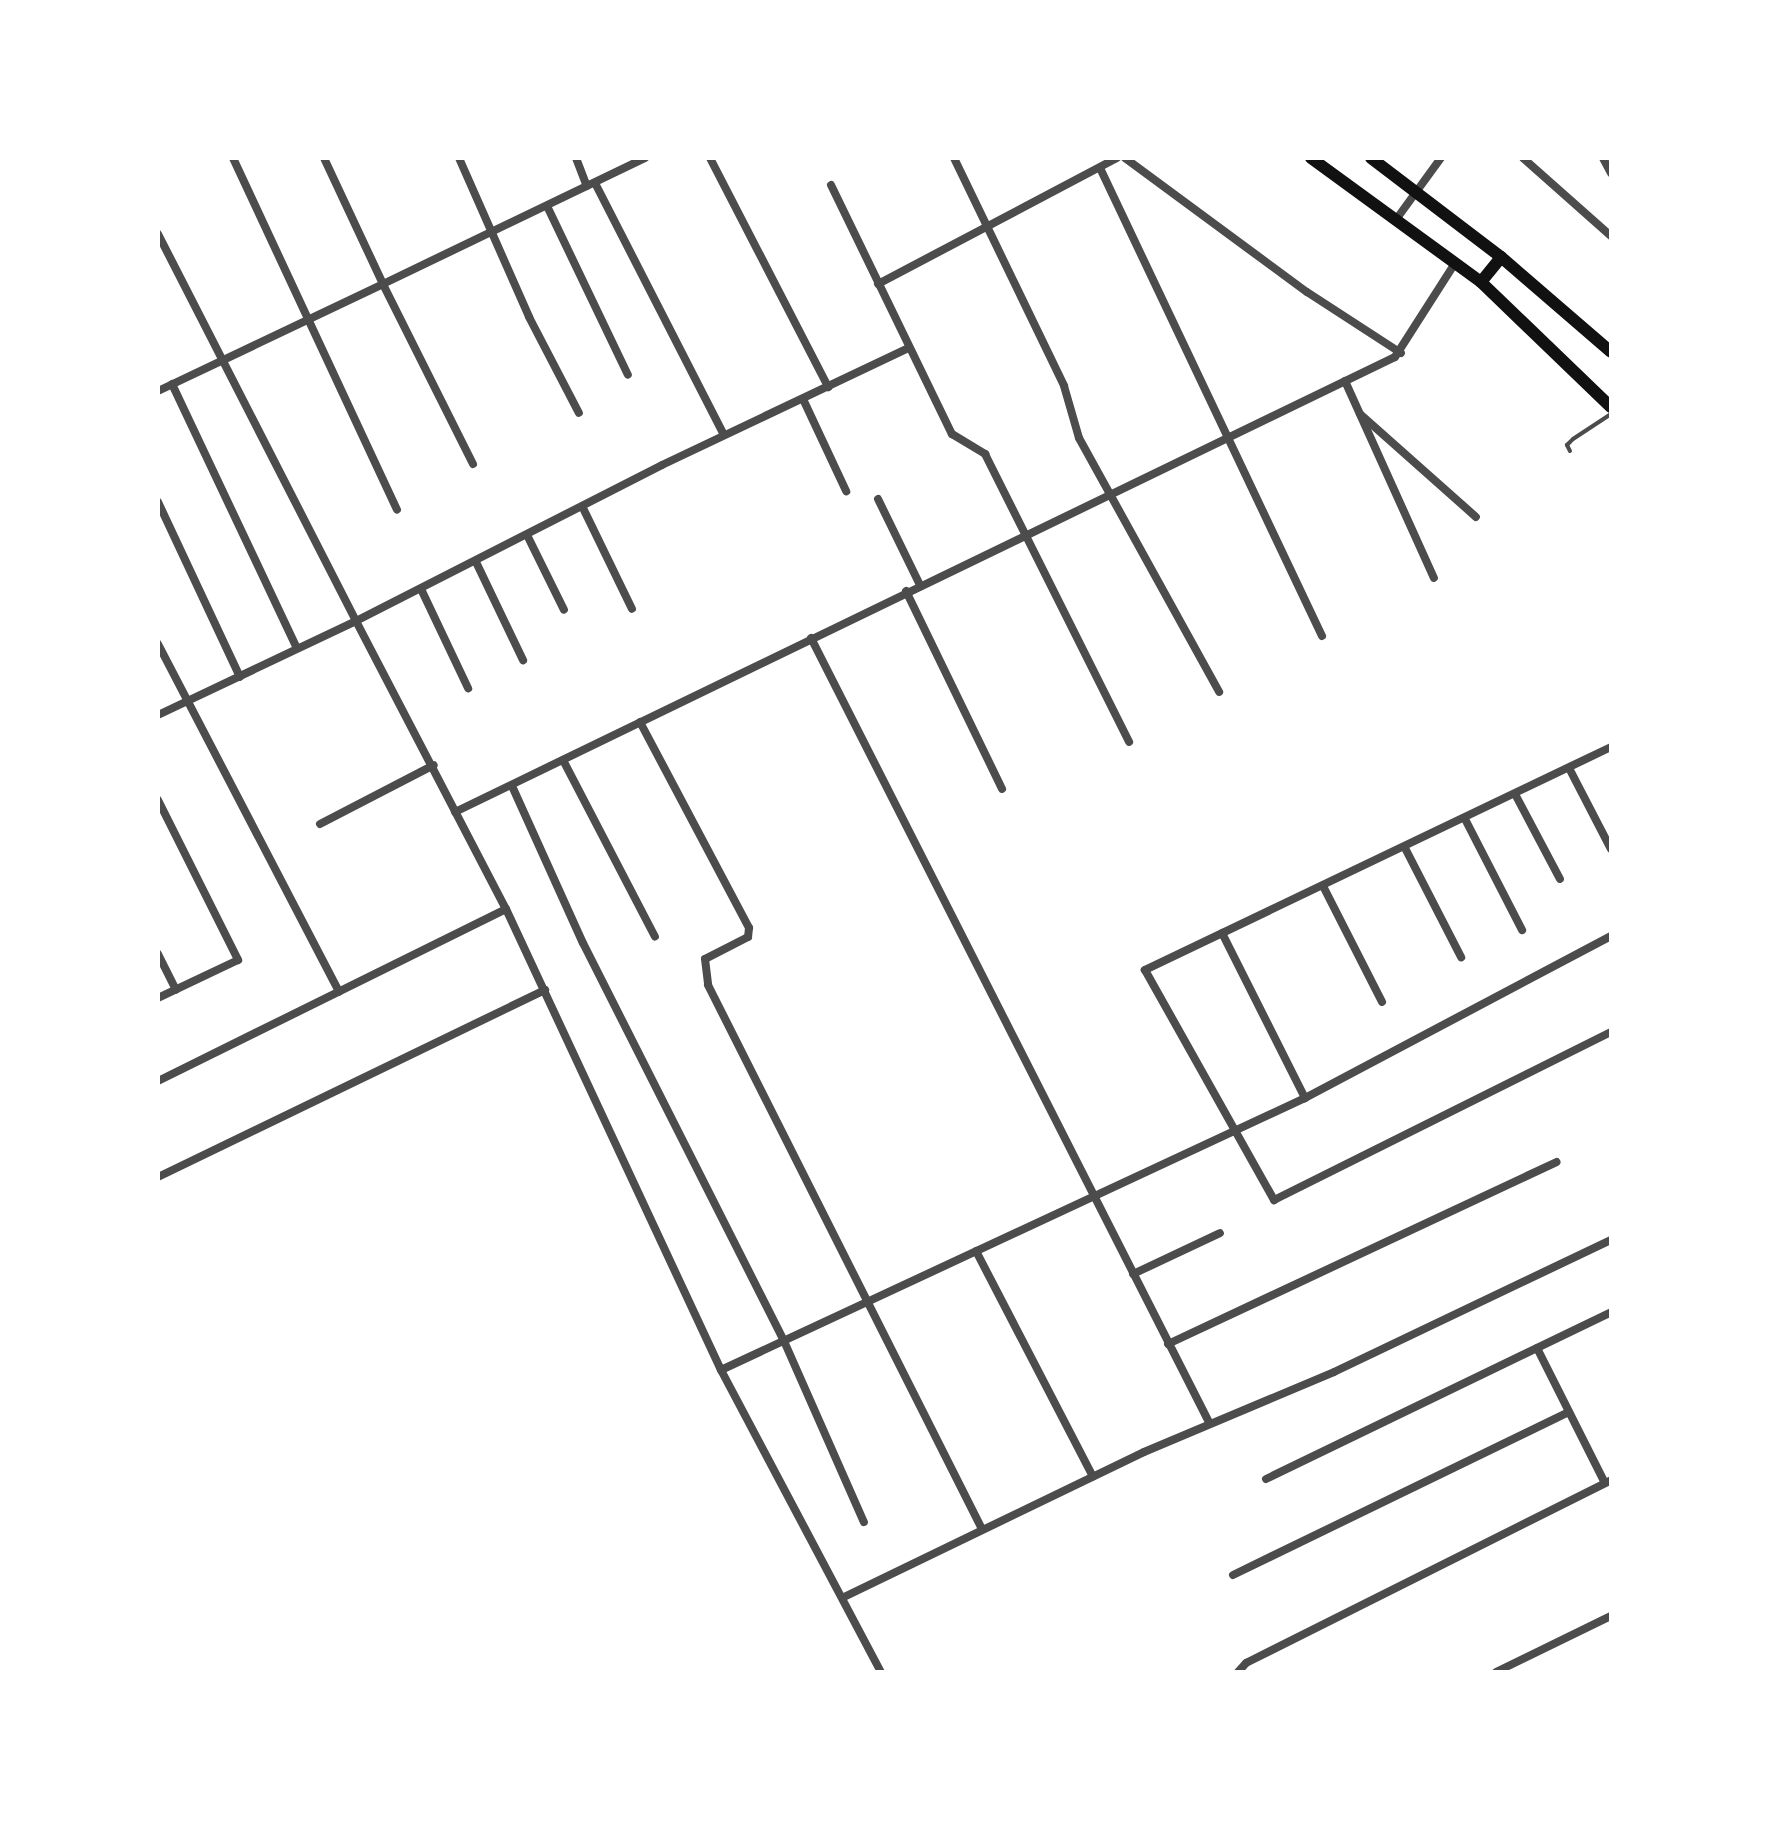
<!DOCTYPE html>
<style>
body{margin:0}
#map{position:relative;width:1769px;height:1830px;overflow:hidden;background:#fff;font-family:Lora,serif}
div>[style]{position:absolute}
.service>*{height:4px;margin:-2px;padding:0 2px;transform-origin:2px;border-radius:2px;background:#4c4c4c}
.minor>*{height:8px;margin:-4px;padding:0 4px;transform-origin:4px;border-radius:4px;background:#4c4c4c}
.secondary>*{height:12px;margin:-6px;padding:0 6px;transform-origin:6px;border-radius:6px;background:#111}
span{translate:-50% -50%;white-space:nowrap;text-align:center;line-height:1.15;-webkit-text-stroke:6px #fff;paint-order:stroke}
.frame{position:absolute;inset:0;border:160px solid #fff;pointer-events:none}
</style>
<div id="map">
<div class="service">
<div style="left:1570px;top:451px;width:7px;rotate:-117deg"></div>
<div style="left:1567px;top:445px;width:8px;rotate:-45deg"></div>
<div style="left:1573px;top:439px;width:45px;rotate:-33.3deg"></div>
</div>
<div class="minor">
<div style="left:233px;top:158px;width:388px;rotate:65deg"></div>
<div style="left:459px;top:158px;width:174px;rotate:66.2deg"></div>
<div style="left:529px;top:317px;width:108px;rotate:62.5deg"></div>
<div style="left:576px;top:158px;width:30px;rotate:69deg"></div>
<div style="left:710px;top:158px;width:258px;rotate:62.7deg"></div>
<div style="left:954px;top:158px;width:253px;rotate:64.2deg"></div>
<div style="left:1064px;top:386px;width:54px;rotate:73.9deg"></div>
<div style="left:1079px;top:438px;width:290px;rotate:61.1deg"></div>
<div style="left:1125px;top:158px;width:226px;rotate:36.4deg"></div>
<div style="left:1307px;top:292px;width:112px;rotate:33deg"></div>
<div style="left:1523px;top:158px;width:118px;rotate:41.6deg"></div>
<div style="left:1603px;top:158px;width:17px;rotate:62deg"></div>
<div style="left:1100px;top:168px;width:518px;rotate:64.62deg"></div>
<div style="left:595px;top:183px;width:283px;rotate:62.9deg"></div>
<div style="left:831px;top:185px;width:277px;rotate:64.1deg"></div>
<div style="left:952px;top:434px;width:39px;rotate:31deg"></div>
<div style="left:985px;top:454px;width:322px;rotate:63.4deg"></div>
<div style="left:547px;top:206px;width:187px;rotate:64.4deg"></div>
<div style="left:1395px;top:221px;width:78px;rotate:-53.9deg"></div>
<div style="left:158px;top:234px;width:435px;rotate:62.9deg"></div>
<div style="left:356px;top:621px;width:343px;rotate:-27deg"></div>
<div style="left:662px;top:465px;width:272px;rotate:-25.4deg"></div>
<div style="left:878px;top:284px;width:270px;rotate:-27.8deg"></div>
<div style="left:1345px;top:381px;width:216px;rotate:65.7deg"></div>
<div style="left:172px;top:384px;width:292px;rotate:64.7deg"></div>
<div style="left:158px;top:391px;width:249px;rotate:-25.4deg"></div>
<div style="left:383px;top:284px;width:139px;rotate:-115.1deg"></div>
<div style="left:803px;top:399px;width:102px;rotate:64.9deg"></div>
<div style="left:1360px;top:414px;width:155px;rotate:41.6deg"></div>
<div style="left:473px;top:464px;width:201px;rotate:-116.6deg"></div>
<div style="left:383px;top:284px;width:291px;rotate:-25.7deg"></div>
<div style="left:878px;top:499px;width:96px;rotate:64deg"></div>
<div style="left:158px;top:502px;width:193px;rotate:64.9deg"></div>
<div style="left:583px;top:508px;width:112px;rotate:64.1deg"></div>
<div style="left:528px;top:537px;width:81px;rotate:63.7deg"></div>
<div style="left:476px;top:562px;width:109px;rotate:64.4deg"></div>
<div style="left:421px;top:589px;width:110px;rotate:64.6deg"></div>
<div style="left:906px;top:591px;width:220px;rotate:64.1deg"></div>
<div style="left:811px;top:638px;width:881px;rotate:63.09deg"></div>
<div style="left:158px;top:644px;width:392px;rotate:62.5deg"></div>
<div style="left:158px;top:715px;width:219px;rotate:-25.4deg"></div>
<div style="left:356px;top:621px;width:325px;rotate:62.5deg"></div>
<div style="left:506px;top:909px;width:509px;rotate:65deg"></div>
<div style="left:721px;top:1370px;width:644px;rotate:-24.97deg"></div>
<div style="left:1305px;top:1098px;width:346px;rotate:-27.9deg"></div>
<div style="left:640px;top:722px;width:233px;rotate:62.1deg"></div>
<div style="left:749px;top:928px;width:9px;rotate:96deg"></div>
<div style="left:748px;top:937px;width:48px;rotate:152.9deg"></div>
<div style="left:705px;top:959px;width:26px;rotate:83deg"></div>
<div style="left:708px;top:985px;width:609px;rotate:63.27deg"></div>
<div style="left:1611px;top:747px;width:517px;rotate:154.43deg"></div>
<div style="left:1145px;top:970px;width:264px;rotate:60.7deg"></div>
<div style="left:1274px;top:1200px;width:377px;rotate:-26.5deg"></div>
<div style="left:563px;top:760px;width:199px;rotate:62.5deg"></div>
<div style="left:1569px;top:768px;width:91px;rotate:62.6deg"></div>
<div style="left:512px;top:786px;width:172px;rotate:65.7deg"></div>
<div style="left:583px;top:943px;width:446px;rotate:63.2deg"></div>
<div style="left:784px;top:1341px;width:198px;rotate:66.2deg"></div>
<div style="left:1515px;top:794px;width:96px;rotate:62.1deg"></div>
<div style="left:158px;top:800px;width:179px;rotate:63.4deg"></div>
<div style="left:238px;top:960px;width:89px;rotate:154.6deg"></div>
<div style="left:455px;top:812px;width:1044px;rotate:-25.83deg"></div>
<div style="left:1395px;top:357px;width:112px;rotate:-57.4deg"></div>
<div style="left:1465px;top:819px;width:125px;rotate:62.8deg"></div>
<div style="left:320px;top:824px;width:128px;rotate:-27.4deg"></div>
<div style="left:1405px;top:848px;width:123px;rotate:62.8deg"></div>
<div style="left:1323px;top:886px;width:130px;rotate:63deg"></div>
<div style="left:1222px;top:933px;width:185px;rotate:63.3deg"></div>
<div style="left:158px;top:954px;width:40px;rotate:63.4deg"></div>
<div style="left:158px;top:1081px;width:388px;rotate:-26.3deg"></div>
<div style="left:158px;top:1177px;width:430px;rotate:-25.8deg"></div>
<div style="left:976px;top:1251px;width:254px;rotate:62.6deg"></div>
<div style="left:1133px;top:1274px;width:96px;rotate:-25.2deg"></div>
<div style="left:1168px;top:1344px;width:429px;rotate:-25.1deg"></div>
<div style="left:1537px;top:1348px;width:151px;rotate:63.3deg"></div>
<div style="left:721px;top:1370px;width:342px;rotate:62.1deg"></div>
<div style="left:1266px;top:1479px;width:383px;rotate:-25.8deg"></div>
<div style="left:1233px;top:1575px;width:373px;rotate:-25.9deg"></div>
<div style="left:844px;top:1597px;width:333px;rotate:-25.8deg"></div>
<div style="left:1144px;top:1452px;width:206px;rotate:-22.8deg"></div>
<div style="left:1334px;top:1372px;width:307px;rotate:-25.5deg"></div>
<div style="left:1238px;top:1672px;width:12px;rotate:-48deg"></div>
<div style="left:1246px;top:1663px;width:408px;rotate:-26.6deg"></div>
<div style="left:1496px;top:1672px;width:128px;rotate:-26deg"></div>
</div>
<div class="secondary">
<div style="left:1311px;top:158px;width:210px;rotate:36.1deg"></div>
<div style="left:1481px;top:282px;width:180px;rotate:43.9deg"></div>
<div style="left:1371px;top:158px;width:163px;rotate:37.3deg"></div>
<div style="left:1501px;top:257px;width:145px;rotate:40.8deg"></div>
<div style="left:1481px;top:282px;width:32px;rotate:-51deg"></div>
</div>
<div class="frame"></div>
</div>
